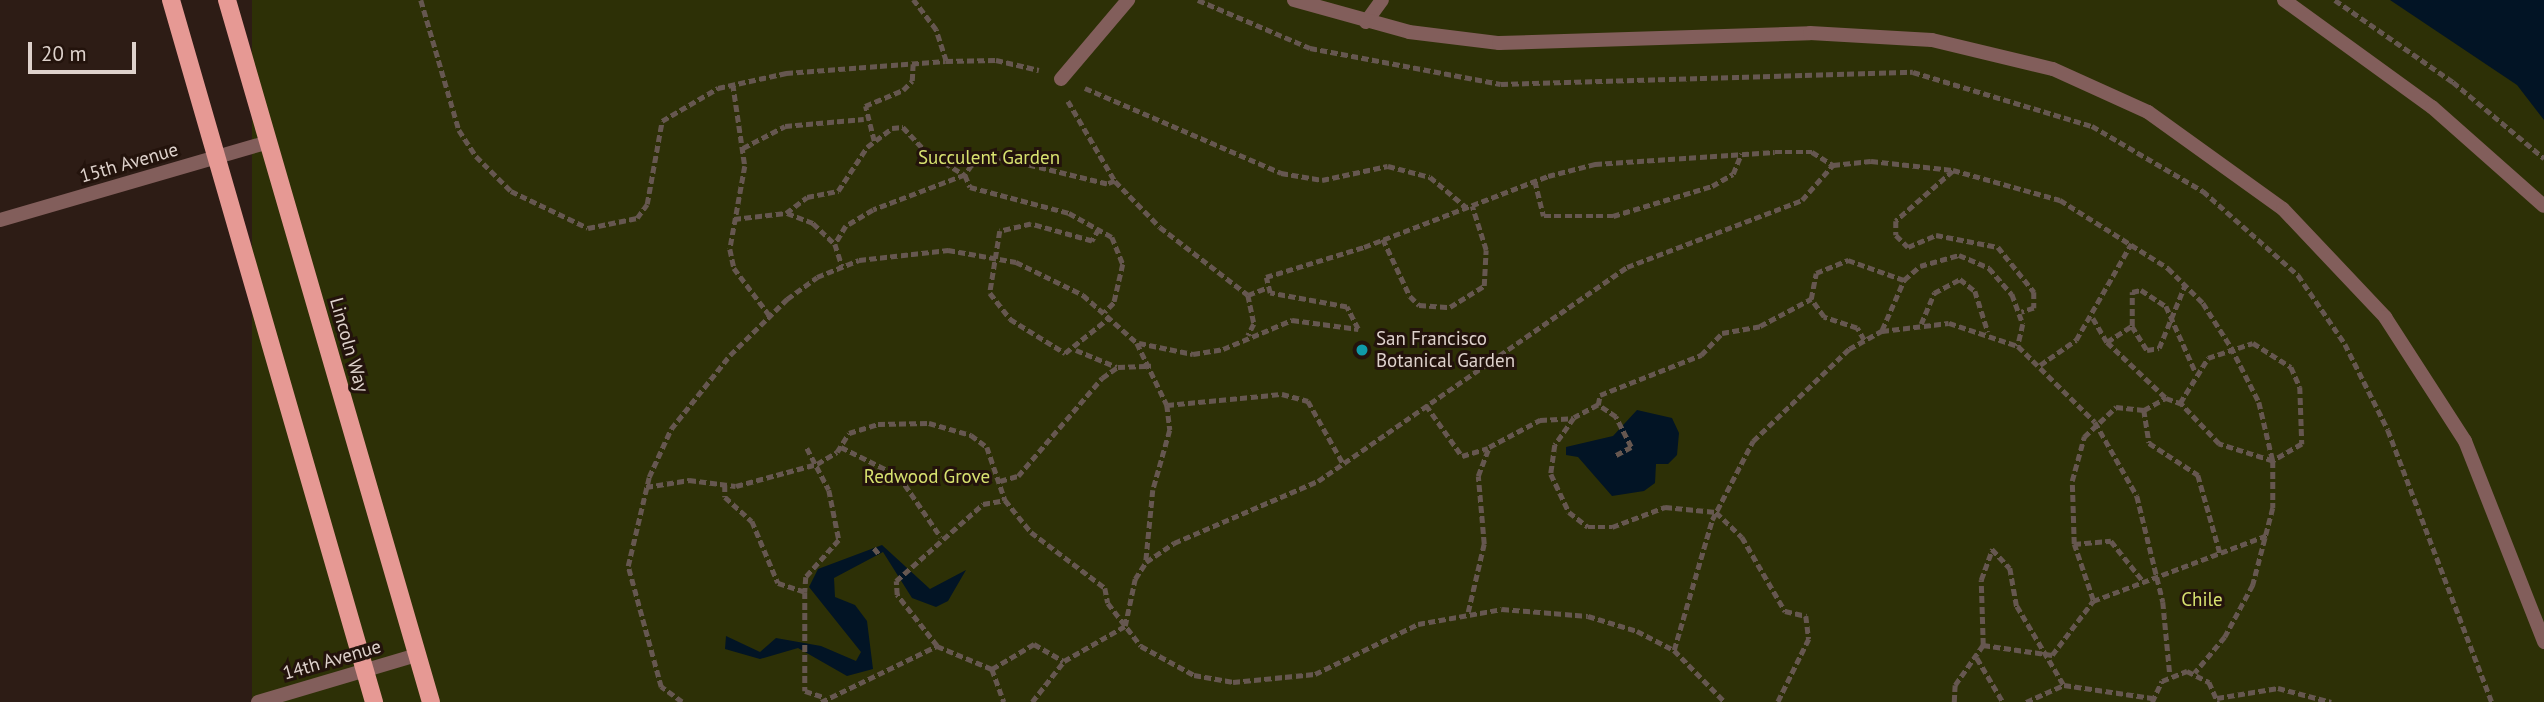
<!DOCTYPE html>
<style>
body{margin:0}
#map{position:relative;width:2544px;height:702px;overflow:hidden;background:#2d1c15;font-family:"PT Sans",sans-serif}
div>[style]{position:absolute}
.green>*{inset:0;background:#2d3006;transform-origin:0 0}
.water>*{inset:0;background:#021425}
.path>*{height:4.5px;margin-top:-2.25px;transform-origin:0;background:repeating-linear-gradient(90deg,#665750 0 7px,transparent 0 10.5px)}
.service>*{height:14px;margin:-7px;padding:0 7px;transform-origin:7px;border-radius:7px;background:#825e5b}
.minor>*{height:14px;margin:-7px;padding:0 7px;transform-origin:7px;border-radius:7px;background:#825e5b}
.tertiary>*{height:14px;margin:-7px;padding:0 7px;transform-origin:7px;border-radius:7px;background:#825e5b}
.primary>*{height:18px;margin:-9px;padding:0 9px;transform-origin:9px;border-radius:9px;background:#e69994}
.dots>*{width:19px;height:19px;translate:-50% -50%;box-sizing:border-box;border:4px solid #23130c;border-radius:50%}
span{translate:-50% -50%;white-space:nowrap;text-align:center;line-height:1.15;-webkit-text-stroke:6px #23130c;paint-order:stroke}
.park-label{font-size:19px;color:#d7e16f}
.street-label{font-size:19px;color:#ded2cc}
.poi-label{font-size:19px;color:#ded2cc}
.left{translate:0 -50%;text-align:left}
.scale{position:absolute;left:28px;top:42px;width:108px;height:32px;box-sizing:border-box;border:4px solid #ded2cc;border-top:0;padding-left:9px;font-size:21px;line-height:24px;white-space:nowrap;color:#ded2cc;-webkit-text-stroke:5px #23130c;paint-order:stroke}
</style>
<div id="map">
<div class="green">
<div style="left:252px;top:0;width:2292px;height:731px"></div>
</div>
<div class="water">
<div style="clip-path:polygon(2390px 0,2544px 0,2544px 120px,2517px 85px)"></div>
<div style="clip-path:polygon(1637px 410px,1672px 418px,1679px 433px,1677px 455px,1668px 464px,1656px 464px,1655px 483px,1644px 491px,1612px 496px,1578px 457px,1566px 455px,1566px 447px,1613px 436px)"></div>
<div style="clip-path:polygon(882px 545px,930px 589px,966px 570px,948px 601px,936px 607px,912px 598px,883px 552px,834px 578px,835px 597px,855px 605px,867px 621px,873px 669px,847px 676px,798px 648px,760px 659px,725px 649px,726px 636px,760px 652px,776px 638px,821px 646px,856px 661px,861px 652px,809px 587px,818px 569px)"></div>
</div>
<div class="path">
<div style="left:421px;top:0;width:135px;rotate:73.7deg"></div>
<div style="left:459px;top:130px;width:31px;rotate:57deg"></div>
<div style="left:476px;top:156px;width:49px;rotate:45deg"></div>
<div style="left:511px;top:191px;width:85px;rotate:25.7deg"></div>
<div style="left:588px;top:228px;width:50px;rotate:-11.5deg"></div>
<div style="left:637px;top:218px;width:17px;rotate:-54deg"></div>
<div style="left:647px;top:204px;width:84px;rotate:-79.8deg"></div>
<div style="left:662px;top:121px;width:65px;rotate:-30.5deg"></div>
<div style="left:718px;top:88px;width:70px;rotate:-12.4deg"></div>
<div style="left:786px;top:73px;width:160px;rotate:-4.3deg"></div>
<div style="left:946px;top:61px;width:33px;rotate:-108deg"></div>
<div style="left:936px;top:30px;width:38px;rotate:-127deg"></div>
<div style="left:1198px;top:0;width:122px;rotate:23.2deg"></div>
<div style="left:1310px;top:48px;width:194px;rotate:10.7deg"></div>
<div style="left:1501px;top:84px;width:412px;rotate:-1.7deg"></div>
<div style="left:1913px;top:72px;width:187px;rotate:16.8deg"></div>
<div style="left:2092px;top:126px;width:129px;rotate:30.4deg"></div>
<div style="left:2203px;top:191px;width:127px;rotate:41.5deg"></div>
<div style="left:2298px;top:275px;width:83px;rotate:55.7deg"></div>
<div style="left:2345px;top:344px;width:96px;rotate:63.4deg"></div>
<div style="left:2388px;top:430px;width:291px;rotate:69.1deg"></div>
<div style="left:2335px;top:0;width:144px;rotate:34.8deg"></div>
<div style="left:2453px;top:82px;width:119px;rotate:39.9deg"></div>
<div style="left:946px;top:61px;width:50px;rotate:-1.1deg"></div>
<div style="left:996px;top:60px;width:44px;rotate:13.1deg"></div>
<div style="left:733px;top:84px;width:83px;rotate:81.7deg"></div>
<div style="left:745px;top:166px;width:84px;rotate:100.2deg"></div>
<div style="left:730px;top:249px;width:19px;rotate:78deg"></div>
<div style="left:734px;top:268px;width:60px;rotate:53.1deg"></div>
<div style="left:1085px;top:88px;width:214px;rotate:23.4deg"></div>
<div style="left:1281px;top:173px;width:42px;rotate:9.7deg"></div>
<div style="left:1322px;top:180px;width:67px;rotate:-12deg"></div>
<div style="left:1388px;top:166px;width:43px;rotate:14.7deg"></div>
<div style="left:1430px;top:177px;width:47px;rotate:39.8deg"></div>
<div style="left:1068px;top:101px;width:93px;rotate:59.6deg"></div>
<div style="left:1115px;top:181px;width:9px;rotate:159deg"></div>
<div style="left:1107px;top:184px;width:110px;rotate:-166.3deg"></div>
<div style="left:1000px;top:158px;width:29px;rotate:166deg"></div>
<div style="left:972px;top:165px;width:12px;rotate:125deg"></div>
<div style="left:965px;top:175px;width:13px;rotate:67deg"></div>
<div style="left:970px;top:187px;width:102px;rotate:14.7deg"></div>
<div style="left:1069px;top:213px;width:49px;rotate:29.2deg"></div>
<div style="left:1112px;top:237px;width:29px;rotate:68deg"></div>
<div style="left:1123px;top:264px;width:40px;rotate:103deg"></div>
<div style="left:1114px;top:303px;width:13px;rotate:135deg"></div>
<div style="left:874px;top:141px;width:36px;rotate:-104deg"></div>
<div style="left:865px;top:106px;width:41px;rotate:-22.8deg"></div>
<div style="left:903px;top:90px;width:13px;rotate:-45deg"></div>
<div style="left:912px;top:81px;width:17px;rotate:-87deg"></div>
<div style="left:743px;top:148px;width:47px;rotate:-27.6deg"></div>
<div style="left:785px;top:126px;width:79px;rotate:-5.1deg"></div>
<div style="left:1953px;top:171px;width:76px;rotate:138.7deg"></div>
<div style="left:1896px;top:221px;width:14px;rotate:90deg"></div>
<div style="left:1896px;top:235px;width:17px;rotate:45deg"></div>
<div style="left:1908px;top:247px;width:30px;rotate:-23deg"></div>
<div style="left:1936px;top:235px;width:63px;rotate:11deg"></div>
<div style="left:1998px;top:247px;width:58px;rotate:51.3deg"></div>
<div style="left:2034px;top:292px;width:16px;rotate:90deg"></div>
<div style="left:2034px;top:308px;width:13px;rotate:162deg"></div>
<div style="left:1115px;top:181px;width:64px;rotate:45.6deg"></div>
<div style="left:1160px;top:227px;width:111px;rotate:37.7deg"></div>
<div style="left:1248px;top:295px;width:30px;rotate:78deg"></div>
<div style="left:1254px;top:324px;width:13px;rotate:117deg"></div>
<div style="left:1535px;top:181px;width:36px;rotate:76deg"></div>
<div style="left:1544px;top:216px;width:69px"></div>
<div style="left:1613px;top:216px;width:103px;rotate:-16.9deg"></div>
<div style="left:1712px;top:186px;width:24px;rotate:-30deg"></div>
<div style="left:1733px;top:174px;width:22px;rotate:-68deg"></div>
<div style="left:787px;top:213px;width:28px;rotate:21deg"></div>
<div style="left:813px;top:223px;width:30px;rotate:44deg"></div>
<div style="left:835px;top:244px;width:23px;rotate:72deg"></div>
<div style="left:734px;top:219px;width:52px;rotate:-6.6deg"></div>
<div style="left:786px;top:213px;width:26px;rotate:-37deg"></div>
<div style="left:807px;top:197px;width:32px;rotate:-11deg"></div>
<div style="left:838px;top:191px;width:53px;rotate:-56.6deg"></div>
<div style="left:867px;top:147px;width:31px;rotate:-37deg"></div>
<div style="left:892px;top:128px;width:11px;rotate:-5deg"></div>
<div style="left:903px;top:127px;width:34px;rotate:47deg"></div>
<div style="left:926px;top:152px;width:45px;rotate:30.5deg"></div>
<div style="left:965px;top:175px;width:98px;rotate:159.2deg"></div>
<div style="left:873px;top:210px;width:31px;rotate:149deg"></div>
<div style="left:846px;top:226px;width:21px;rotate:121deg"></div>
<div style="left:1099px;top:229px;width:14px;rotate:120deg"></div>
<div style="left:1092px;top:241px;width:63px;rotate:-164.4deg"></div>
<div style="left:1031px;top:224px;width:32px;rotate:167deg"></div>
<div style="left:1000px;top:231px;width:63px;rotate:99.2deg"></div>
<div style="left:990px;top:293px;width:33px;rotate:52deg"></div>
<div style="left:1010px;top:319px;width:65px;rotate:31.7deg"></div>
<div style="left:1065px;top:353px;width:58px;rotate:-38.7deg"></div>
<div style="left:1383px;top:239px;width:63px;rotate:64.7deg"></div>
<div style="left:1410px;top:296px;width:13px;rotate:45deg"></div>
<div style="left:1419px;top:305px;width:31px;rotate:4deg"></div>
<div style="left:1450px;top:307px;width:40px;rotate:-32deg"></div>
<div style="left:1484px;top:286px;width:36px;rotate:-87deg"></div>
<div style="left:1486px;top:250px;width:46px;rotate:-107.7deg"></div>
<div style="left:1248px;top:295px;width:19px;rotate:-21deg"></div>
<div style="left:2093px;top:318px;width:28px;rotate:60deg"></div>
<div style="left:2107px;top:342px;width:81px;rotate:43.5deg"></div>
<div style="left:1921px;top:324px;width:34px;rotate:-67deg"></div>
<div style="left:1934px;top:293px;width:30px;rotate:-28deg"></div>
<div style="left:1960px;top:279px;width:19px;rotate:39deg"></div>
<div style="left:1975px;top:291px;width:43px;rotate:72.4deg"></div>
<div style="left:2132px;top:326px;width:34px;rotate:-90deg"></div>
<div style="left:2132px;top:292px;width:9px;rotate:-13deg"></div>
<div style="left:2141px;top:290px;width:30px;rotate:33deg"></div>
<div style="left:2166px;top:306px;width:73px;rotate:65.9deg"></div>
<div style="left:1882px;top:330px;width:55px;rotate:-66.3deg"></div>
<div style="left:1904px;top:280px;width:21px;rotate:-41deg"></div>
<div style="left:1920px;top:266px;width:41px;rotate:-15.8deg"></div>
<div style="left:1959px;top:255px;width:33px;rotate:23deg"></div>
<div style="left:1989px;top:268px;width:35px;rotate:49deg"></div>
<div style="left:2012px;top:294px;width:32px;rotate:70deg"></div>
<div style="left:2023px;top:324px;width:23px;rotate:103deg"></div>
<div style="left:1864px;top:340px;width:14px;rotate:-120deg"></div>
<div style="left:1857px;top:328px;width:35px;rotate:-162deg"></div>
<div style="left:1824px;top:317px;width:22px;rotate:-126deg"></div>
<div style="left:1811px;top:299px;width:26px;rotate:-79deg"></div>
<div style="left:1816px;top:273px;width:35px;rotate:-22deg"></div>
<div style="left:1848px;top:260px;width:59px;rotate:19.7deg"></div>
<div style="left:2107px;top:342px;width:30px;rotate:-33deg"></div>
<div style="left:2132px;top:326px;width:28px;rotate:58deg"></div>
<div style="left:2147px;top:350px;width:12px;rotate:-9deg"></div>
<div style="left:2159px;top:348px;width:68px;rotate:-67.6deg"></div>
<div style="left:1139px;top:343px;width:55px;rotate:11.5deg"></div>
<div style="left:1193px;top:354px;width:30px;rotate:-9deg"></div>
<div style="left:1223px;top:349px;width:75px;rotate:-22.8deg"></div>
<div style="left:1292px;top:320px;width:67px;rotate:7.8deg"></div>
<div style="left:1358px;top:329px;width:25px;rotate:-117deg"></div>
<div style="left:1347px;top:307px;width:78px;rotate:-169.7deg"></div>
<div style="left:1270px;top:293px;width:16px;rotate:-104deg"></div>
<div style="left:1266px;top:277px;width:102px;rotate:-17deg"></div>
<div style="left:1364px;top:247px;width:197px;rotate:-21.1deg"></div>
<div style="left:1548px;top:176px;width:49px;rotate:-14.3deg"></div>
<div style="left:1595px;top:164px;width:180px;rotate:-3.8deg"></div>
<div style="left:1775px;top:152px;width:37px"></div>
<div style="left:1812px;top:152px;width:25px;rotate:32deg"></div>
<div style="left:2253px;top:343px;width:45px;rotate:32.3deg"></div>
<div style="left:2291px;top:367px;width:22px;rotate:66deg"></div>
<div style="left:2300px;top:387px;width:57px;rotate:88deg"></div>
<div style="left:2302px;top:444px;width:34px;rotate:150deg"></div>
<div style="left:2273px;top:461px;width:57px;rotate:-162.5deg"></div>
<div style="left:2219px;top:444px;width:57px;rotate:-133.6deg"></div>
<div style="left:2180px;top:403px;width:53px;rotate:-58.1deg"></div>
<div style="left:2208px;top:358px;width:47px;rotate:-18.4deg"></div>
<div style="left:1076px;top:350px;width:44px;rotate:22.5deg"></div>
<div style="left:2040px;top:365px;width:44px;rotate:-34.8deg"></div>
<div style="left:2076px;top:340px;width:111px;rotate:-60.2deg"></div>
<div style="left:1167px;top:405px;width:116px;rotate:-5.5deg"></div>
<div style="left:1282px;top:394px;width:27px;rotate:15deg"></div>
<div style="left:1308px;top:401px;width:71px;rotate:60.6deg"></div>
<div style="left:1426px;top:405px;width:62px;rotate:54.8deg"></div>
<div style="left:1462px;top:456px;width:27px;rotate:-17deg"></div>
<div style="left:1598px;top:405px;width:27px;rotate:152deg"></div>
<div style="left:1574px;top:418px;width:33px;rotate:125deg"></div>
<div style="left:1555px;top:445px;width:29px;rotate:98deg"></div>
<div style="left:1551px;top:474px;width:42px;rotate:64.7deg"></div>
<div style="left:1569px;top:512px;width:24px;rotate:38deg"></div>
<div style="left:1588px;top:527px;width:24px"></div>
<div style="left:1612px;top:527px;width:57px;rotate:-20.7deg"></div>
<div style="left:1665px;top:507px;width:51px;rotate:5.6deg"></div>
<div style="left:1716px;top:512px;width:36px;rotate:44deg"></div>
<div style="left:1742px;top:537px;width:86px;rotate:59.8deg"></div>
<div style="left:1785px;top:611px;width:22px;rotate:13deg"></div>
<div style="left:1806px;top:616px;width:23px;rotate:83deg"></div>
<div style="left:1809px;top:639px;width:70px;rotate:116.2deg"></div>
<div style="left:2144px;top:410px;width:33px;rotate:81deg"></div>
<div style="left:2149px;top:443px;width:59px;rotate:33.1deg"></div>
<div style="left:2198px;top:475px;width:81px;rotate:74.2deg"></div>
<div style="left:841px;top:447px;width:65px;rotate:26.6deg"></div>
<div style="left:899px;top:476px;width:74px;rotate:55.5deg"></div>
<div style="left:807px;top:448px;width:47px;rotate:62.4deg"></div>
<div style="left:829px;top:490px;width:51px;rotate:78.7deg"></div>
<div style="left:839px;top:540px;width:50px;rotate:131.7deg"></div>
<div style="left:806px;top:577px;width:15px;rotate:94deg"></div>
<div style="left:805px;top:592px;width:99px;rotate:90deg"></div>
<div style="left:805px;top:691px;width:20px;rotate:18deg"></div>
<div style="left:1616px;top:455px;width:17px;rotate:-28deg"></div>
<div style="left:1631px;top:447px;width:34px;rotate:-117deg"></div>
<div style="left:1616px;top:417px;width:22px;rotate:-146deg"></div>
<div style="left:1598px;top:405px;width:10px;rotate:-79deg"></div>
<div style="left:1600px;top:395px;width:109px;rotate:-21.6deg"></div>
<div style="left:1701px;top:355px;width:30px;rotate:-46deg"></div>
<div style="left:1722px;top:333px;width:39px;rotate:-10deg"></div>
<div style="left:1760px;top:326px;width:58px;rotate:-27.9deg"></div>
<div style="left:1000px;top:481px;width:19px;rotate:-16deg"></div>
<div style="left:1018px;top:476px;width:129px;rotate:-49.4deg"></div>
<div style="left:1102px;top:378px;width:19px;rotate:-35deg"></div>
<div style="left:1118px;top:367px;width:33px;rotate:-2deg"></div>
<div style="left:725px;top:485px;width:12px;rotate:90deg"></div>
<div style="left:725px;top:497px;width:36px;rotate:42deg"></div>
<div style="left:752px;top:521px;width:67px;rotate:67.2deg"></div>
<div style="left:778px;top:583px;width:28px;rotate:18deg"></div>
<div style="left:646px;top:487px;width:44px;rotate:-9.2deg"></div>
<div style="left:689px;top:480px;width:47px;rotate:7.3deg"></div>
<div style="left:736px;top:486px;width:84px;rotate:-15.2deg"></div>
<div style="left:817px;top:464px;width:23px;rotate:-31deg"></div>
<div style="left:837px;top:452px;width:22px;rotate:-58deg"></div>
<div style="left:849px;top:433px;width:30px;rotate:-17deg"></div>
<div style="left:878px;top:424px;width:51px;rotate:-1.1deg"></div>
<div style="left:929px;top:423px;width:44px;rotate:15.9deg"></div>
<div style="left:971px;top:435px;width:20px;rotate:37deg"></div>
<div style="left:987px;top:447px;width:56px;rotate:71.2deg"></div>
<div style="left:1005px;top:500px;width:41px;rotate:50.9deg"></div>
<div style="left:1031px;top:532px;width:93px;rotate:37.1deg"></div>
<div style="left:1105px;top:588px;width:15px;rotate:79deg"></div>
<div style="left:1108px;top:603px;width:54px;rotate:52.5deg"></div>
<div style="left:1141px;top:646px;width:60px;rotate:28.7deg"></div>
<div style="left:1194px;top:675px;width:40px;rotate:10deg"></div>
<div style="left:1233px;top:682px;width:82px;rotate:-5.6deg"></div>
<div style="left:1315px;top:674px;width:114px;rotate:-25.9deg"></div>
<div style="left:1418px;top:624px;width:85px;rotate:-10.1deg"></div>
<div style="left:1502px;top:609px;width:86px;rotate:4.7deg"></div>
<div style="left:1588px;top:616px;width:51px;rotate:17deg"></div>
<div style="left:1637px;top:631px;width:42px;rotate:27.2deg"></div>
<div style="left:1674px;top:650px;width:73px;rotate:45.6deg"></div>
<div style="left:2074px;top:544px;width:37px;rotate:-5deg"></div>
<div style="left:2111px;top:541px;width:51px;rotate:51.3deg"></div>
<div style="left:874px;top:548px;width:8px;rotate:50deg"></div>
<div style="left:2093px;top:600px;width:59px;rotate:-108.7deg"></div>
<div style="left:2074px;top:544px;width:63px;rotate:-91.8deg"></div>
<div style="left:2072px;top:481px;width:46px;rotate:-74.7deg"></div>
<div style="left:2084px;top:437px;width:44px;rotate:-43.2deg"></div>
<div style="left:2116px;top:407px;width:28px;rotate:6deg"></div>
<div style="left:2144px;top:410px;width:25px;rotate:-29deg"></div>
<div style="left:2166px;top:398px;width:15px;rotate:20deg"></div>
<div style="left:1468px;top:612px;width:70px;rotate:-76.8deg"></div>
<div style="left:1484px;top:544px;width:68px;rotate:-95deg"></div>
<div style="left:1478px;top:476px;width:31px;rotate:-69deg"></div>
<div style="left:1489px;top:447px;width:58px;rotate:-27.9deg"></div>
<div style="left:1540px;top:420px;width:33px;rotate:-3deg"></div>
<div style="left:1983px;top:645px;width:70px;rotate:8.2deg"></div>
<div style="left:2052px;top:655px;width:68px;rotate:-52.8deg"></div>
<div style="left:2093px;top:601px;width:187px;rotate:-20.7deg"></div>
<div style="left:937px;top:646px;width:65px;rotate:-128.1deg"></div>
<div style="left:897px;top:595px;width:14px;rotate:-94deg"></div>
<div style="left:896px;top:581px;width:116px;rotate:-41.5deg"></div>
<div style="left:983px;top:504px;width:22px;rotate:-10deg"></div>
<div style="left:1674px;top:650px;width:135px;rotate:-73.7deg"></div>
<div style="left:1712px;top:520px;width:89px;rotate:-62.6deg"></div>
<div style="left:1753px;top:441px;width:133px;rotate:-43.8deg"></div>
<div style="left:1849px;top:349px;width:38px;rotate:-29deg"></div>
<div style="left:1882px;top:331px;width:67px;rotate:-6.8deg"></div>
<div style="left:1949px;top:323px;width:73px;rotate:18.4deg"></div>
<div style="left:2018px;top:346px;width:108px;rotate:44.6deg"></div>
<div style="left:2095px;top:422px;width:85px;rotate:60.4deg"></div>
<div style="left:2137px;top:496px;width:109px;rotate:76.2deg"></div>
<div style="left:2163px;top:602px;width:73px;rotate:84.5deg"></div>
<div style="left:1977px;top:658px;width:51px;rotate:59.4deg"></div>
<div style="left:992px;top:669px;width:35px;rotate:70deg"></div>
<div style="left:2217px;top:698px;width:62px;rotate:-9.3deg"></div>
<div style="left:2278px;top:688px;width:55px;rotate:14.8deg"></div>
<div style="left:682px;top:702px;width:26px;rotate:-144deg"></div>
<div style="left:661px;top:687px;width:125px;rotate:-105.3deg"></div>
<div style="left:628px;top:566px;width:91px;rotate:-76.7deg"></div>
<div style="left:649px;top:477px;width:53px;rotate:-65.4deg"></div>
<div style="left:671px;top:429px;width:95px;rotate:-51.4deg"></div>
<div style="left:730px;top:355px;width:80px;rotate:-44.5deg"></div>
<div style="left:787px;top:299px;width:37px;rotate:-36deg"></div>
<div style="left:817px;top:277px;width:45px;rotate:-22deg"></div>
<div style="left:859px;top:260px;width:90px;rotate:-6.4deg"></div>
<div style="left:948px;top:250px;width:69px;rotate:10deg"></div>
<div style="left:1016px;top:262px;width:75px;rotate:26.2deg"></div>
<div style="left:1083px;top:295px;width:72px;rotate:41.6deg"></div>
<div style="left:1137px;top:343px;width:69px;rotate:64.2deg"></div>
<div style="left:1167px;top:405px;width:25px;rotate:83deg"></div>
<div style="left:1170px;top:430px;width:62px;rotate:105.8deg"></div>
<div style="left:1153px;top:490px;width:71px;rotate:95.6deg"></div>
<div style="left:821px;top:702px;width:129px;rotate:-25.8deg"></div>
<div style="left:937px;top:646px;width:60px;rotate:22.7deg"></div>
<div style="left:992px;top:669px;width:49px;rotate:-30.8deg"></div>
<div style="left:1034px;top:644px;width:34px;rotate:30deg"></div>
<div style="left:1032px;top:702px;width:52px;rotate:-52deg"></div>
<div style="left:1064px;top:661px;width:70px;rotate:-29.8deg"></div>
<div style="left:1125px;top:626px;width:48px;rotate:-78deg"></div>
<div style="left:1135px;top:579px;width:20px;rotate:-57deg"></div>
<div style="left:1146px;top:562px;width:34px;rotate:-34deg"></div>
<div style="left:1174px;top:543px;width:157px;rotate:-23.3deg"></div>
<div style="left:1318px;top:481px;width:376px;rotate:-34.7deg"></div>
<div style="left:1627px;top:267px;width:187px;rotate:-20.9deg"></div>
<div style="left:1802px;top:200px;width:47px;rotate:-48.5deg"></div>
<div style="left:1833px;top:165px;width:38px;rotate:-6deg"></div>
<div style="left:1871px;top:161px;width:82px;rotate:6.3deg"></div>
<div style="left:1953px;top:170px;width:111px;rotate:15.7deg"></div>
<div style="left:2060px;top:200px;width:128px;rotate:32.2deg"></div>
<div style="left:2168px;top:268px;width:49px;rotate:45deg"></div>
<div style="left:2203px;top:303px;width:52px;rotate:57.5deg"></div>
<div style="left:2231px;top:347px;width:62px;rotate:63deg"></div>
<div style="left:2259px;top:402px;width:61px;rotate:76.7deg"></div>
<div style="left:2273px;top:461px;width:47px;rotate:90deg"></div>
<div style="left:2273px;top:508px;width:80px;rotate:104.6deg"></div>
<div style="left:2253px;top:585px;width:59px;rotate:118.3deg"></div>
<div style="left:2225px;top:637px;width:47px;rotate:129.8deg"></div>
<div style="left:1954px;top:702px;width:17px;rotate:-87deg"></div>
<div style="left:1955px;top:685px;width:49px;rotate:-55deg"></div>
<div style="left:1983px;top:645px;width:65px;rotate:-91.8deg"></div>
<div style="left:1981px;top:580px;width:33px;rotate:-70deg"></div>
<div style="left:1992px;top:549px;width:26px;rotate:47deg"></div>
<div style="left:2010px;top:568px;width:39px;rotate:80deg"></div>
<div style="left:2017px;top:606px;width:92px;rotate:59.3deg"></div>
<div style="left:2064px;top:685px;width:89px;rotate:8.4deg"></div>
<div style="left:2026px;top:702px;width:42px;rotate:-24.1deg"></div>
<div style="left:2152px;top:702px;width:23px;rotate:-65deg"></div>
<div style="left:2162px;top:681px;width:27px;rotate:-22deg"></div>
<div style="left:2187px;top:671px;width:25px;rotate:27deg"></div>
<div style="left:2209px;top:682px;width:22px;rotate:66deg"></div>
</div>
<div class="service">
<div style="left:2284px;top:0;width:183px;rotate:35.9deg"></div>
<div style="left:2432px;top:107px;width:149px;rotate:41.5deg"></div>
<div style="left:1366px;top:22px;width:27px;rotate:-54deg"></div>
<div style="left:1061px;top:79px;width:104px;rotate:-49.7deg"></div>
</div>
<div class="minor">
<div style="left:0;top:220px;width:279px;rotate:-16.2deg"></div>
<div style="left:258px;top:702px;width:166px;rotate:-16.5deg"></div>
</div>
<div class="tertiary">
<div style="left:1294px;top:0;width:119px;rotate:15.5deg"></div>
<div style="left:1409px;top:32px;width:91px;rotate:7deg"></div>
<div style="left:1499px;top:43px;width:311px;rotate:-1.8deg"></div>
<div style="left:1810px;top:33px;width:122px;rotate:3.3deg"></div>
<div style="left:1932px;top:40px;width:124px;rotate:13.5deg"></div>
<div style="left:2053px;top:69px;width:104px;rotate:24.4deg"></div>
<div style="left:2148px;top:112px;width:166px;rotate:35.7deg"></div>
<div style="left:2283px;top:209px;width:149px;rotate:46.6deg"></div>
<div style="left:2385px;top:317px;width:148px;rotate:57.2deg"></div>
<div style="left:2465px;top:441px;width:216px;rotate:68.5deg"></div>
</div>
<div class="primary">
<div style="left:171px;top:0;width:731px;rotate:73.87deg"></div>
<div style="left:227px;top:0;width:731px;rotate:73.8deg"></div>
</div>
<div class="dots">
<div style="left:1362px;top:350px;background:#0f9aa8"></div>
</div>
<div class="park-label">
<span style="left:989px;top:158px">Succulent Garden</span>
<span style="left:927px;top:477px">Redwood Grove</span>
<span style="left:2202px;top:600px">Chile</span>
</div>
<div class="street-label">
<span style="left:129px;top:163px;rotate:-16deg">15th Avenue</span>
<span style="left:349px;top:345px;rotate:74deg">Lincoln Way</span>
<span style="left:332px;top:660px;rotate:-16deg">14th Avenue</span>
</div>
<div class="poi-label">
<span class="left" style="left:1376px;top:350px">San Francisco<br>Botanical Garden</span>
</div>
<div class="scale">20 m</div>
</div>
